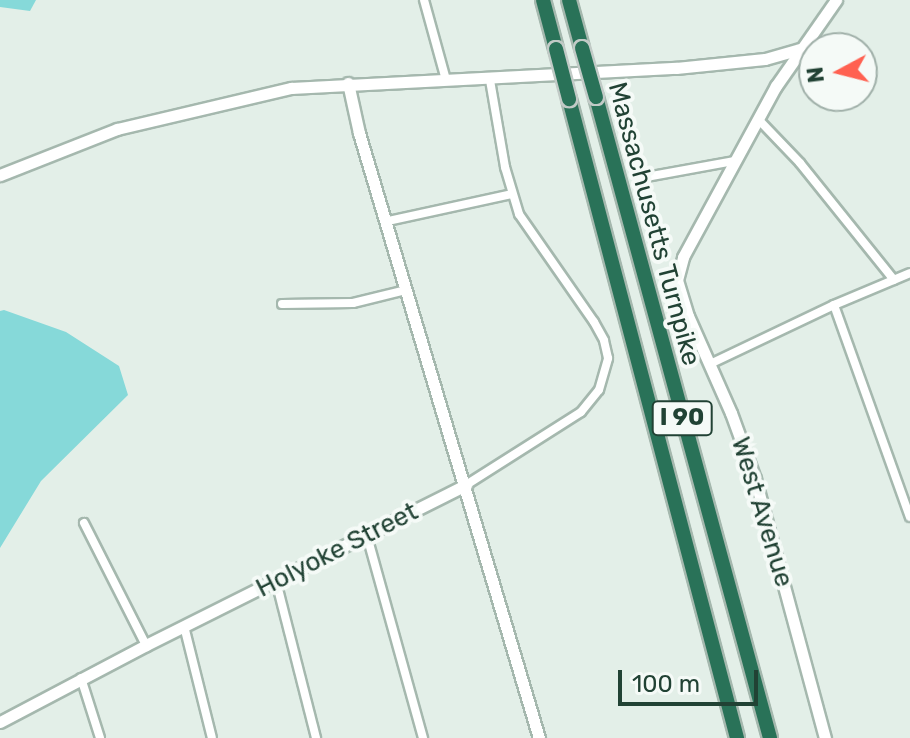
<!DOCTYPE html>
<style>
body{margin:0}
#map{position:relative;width:910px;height:738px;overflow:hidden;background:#e3efe8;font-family:Rubik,sans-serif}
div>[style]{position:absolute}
.water>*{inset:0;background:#86d9d9}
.roads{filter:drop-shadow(2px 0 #a5b8ae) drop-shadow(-2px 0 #a5b8ae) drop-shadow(0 2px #a5b8ae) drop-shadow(0 -2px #a5b8ae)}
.street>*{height:8px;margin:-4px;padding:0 4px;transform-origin:4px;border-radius:4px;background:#fff}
.secondary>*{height:11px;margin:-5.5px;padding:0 5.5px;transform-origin:5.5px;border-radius:5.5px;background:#fff}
.highway>*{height:14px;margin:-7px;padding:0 7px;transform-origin:7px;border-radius:7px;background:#297258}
.bridges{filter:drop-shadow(2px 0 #c1cac6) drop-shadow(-2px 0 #c1cac6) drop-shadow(0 2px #c1cac6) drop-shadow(0 -2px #c1cac6)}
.highway-bridge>*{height:14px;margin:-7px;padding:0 7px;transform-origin:7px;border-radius:7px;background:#297258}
span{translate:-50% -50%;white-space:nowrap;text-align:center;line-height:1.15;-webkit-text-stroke:8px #f5faf7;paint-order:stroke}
.shield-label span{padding:2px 6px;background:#f5faf7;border:2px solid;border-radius:6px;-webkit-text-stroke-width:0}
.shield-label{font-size:24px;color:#214234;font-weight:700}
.street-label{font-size:26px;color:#214234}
.north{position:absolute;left:798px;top:32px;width:80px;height:80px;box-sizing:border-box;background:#f5faf7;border:2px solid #a0b0a9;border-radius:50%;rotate:263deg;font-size:22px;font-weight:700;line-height:32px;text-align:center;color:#214234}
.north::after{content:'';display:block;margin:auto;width:28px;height:36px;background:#ff6151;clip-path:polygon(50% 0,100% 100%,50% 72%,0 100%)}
.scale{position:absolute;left:618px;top:670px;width:140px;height:36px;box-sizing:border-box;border:4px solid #214234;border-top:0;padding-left:10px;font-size:24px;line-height:28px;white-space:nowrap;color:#214234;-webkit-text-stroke:6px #f5faf7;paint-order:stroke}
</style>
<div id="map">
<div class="water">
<div style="clip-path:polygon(0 0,36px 0,30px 11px,0 7px)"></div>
<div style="clip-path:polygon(4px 310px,66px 332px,119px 366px,128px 395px,41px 481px,0 548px,0 311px)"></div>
</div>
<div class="roads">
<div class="street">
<div style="left:424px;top:0;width:83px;rotate:74.6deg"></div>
<div style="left:758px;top:119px;width:61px;rotate:46.3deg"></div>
<div style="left:800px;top:163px;width:150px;rotate:51.2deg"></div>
<div style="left:646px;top:177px;width:89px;rotate:-10.3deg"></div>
<div style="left:388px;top:221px;width:127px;rotate:-12.3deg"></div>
<div style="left:282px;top:304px;width:71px;rotate:-0.8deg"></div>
<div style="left:353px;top:303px;width:55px;rotate:-13.8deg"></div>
<div style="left:834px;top:305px;width:225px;rotate:70.3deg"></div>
<div style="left:710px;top:364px;width:137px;rotate:-25.4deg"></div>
<div style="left:834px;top:305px;width:82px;rotate:-22.8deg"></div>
<div style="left:466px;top:485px;width:136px;rotate:-32.4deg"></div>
<div style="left:581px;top:412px;width:28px;rotate:-51deg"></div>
<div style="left:599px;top:390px;width:33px;rotate:-74deg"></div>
<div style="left:608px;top:358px;width:18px;rotate:-103deg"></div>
<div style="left:604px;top:340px;width:21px;rotate:-119deg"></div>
<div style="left:594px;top:322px;width:131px;rotate:-124.8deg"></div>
<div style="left:519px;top:214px;width:49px;rotate:-106.6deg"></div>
<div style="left:505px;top:167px;width:88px;rotate:-99.8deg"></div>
<div style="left:84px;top:523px;width:137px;rotate:63.1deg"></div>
<div style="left:367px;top:536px;width:210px;rotate:74.5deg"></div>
<div style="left:276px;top:581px;width:162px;rotate:75.7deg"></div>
<div style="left:184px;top:626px;width:115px;rotate:76deg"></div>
<div style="left:81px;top:678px;width:63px;rotate:72.4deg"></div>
</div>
<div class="secondary">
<div style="left:348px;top:83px;width:51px;rotate:77.6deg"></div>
<div style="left:359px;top:133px;width:631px;rotate:73.43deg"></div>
<div style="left:0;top:175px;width:126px;rotate:-21.5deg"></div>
<div style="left:117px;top:129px;width:179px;rotate:-13.3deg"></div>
<div style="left:291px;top:88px;width:386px;rotate:-3deg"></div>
<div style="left:676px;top:68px;width:89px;rotate:-5.8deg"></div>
<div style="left:765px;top:59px;width:37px;rotate:-16deg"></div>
<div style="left:0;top:722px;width:165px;rotate:-27.8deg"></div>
<div style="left:146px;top:645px;width:358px;rotate:-26.6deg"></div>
<div style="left:825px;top:738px;width:268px;rotate:-105.1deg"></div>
<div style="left:755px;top:479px;width:70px;rotate:-110deg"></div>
<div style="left:731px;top:413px;width:106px;rotate:-113.9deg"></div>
<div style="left:688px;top:316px;width:38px;rotate:-107deg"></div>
<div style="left:677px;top:280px;width:24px;rotate:-75deg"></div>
<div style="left:683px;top:257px;width:195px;rotate:-61.5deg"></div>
<div style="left:776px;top:86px;width:105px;rotate:-55.1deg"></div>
</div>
<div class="highway">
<div style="left:543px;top:0;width:51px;rotate:75.1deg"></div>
<div style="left:569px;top:0;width:50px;rotate:74.8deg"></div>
<div style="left:596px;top:97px;width:664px;rotate:74.81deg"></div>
<div style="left:569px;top:99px;width:661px;rotate:75.27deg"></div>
</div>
</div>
<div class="bridges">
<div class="highway-bridge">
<div style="left:582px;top:48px;width:51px;rotate:74.1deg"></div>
<div style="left:556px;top:49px;width:52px;rotate:75.4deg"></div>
</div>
</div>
<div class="shield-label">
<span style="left:682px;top:418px">I 90</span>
</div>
<div class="street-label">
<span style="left:654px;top:224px;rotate:75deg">Massachusetts Turnpike</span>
<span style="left:762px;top:512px;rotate:73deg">West Avenue</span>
<span style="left:337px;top:550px;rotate:-27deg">Holyoke Street</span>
</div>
<div class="north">N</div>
<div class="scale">100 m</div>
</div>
